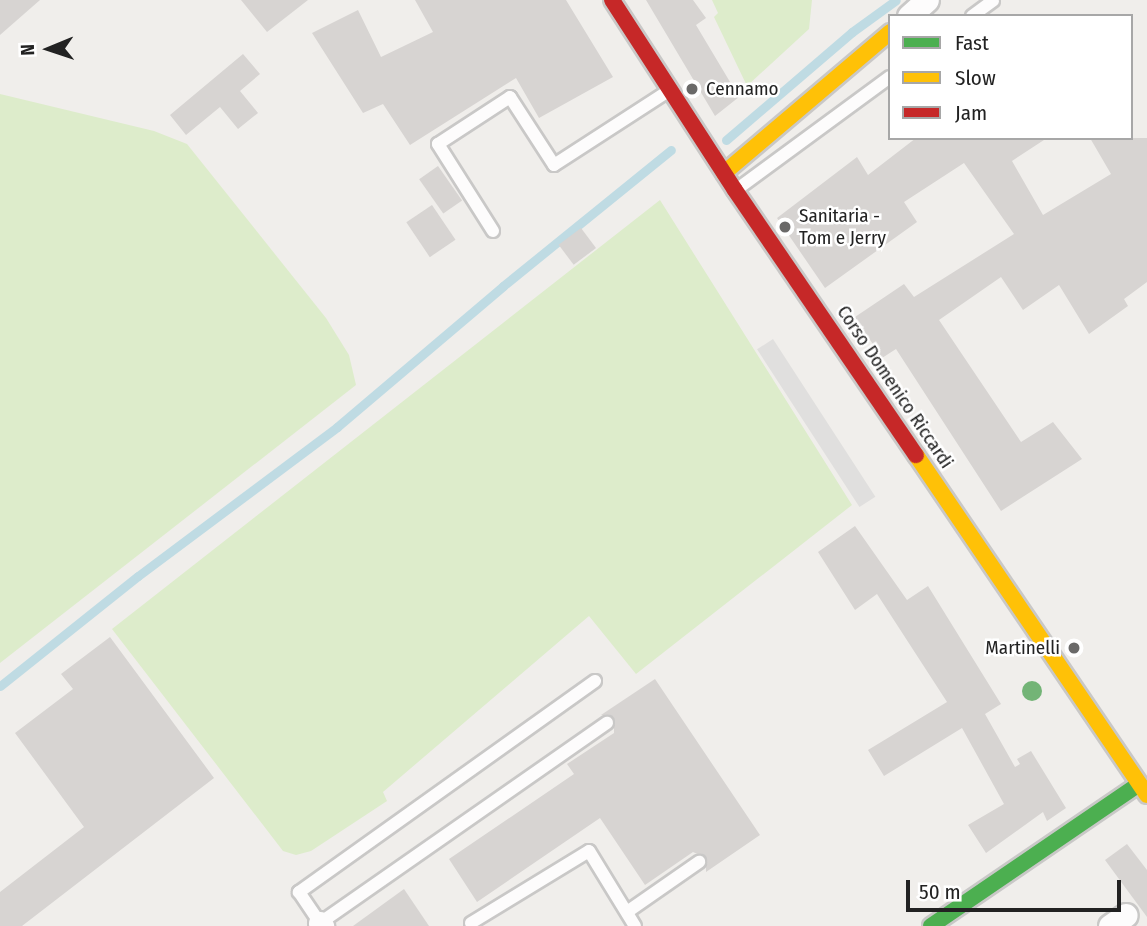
<!DOCTYPE html>
<style>
body{margin:0}
#map{position:relative;width:1147px;height:926px;overflow:hidden;background:#f0eeeb;font-family:"Fira Sans Condensed",sans-serif}
div>[style]{position:absolute}
.grass>*{inset:0;background:#ddeccb}
.parking>*{inset:0;background:#e0dfde;transform-origin:0 0}
.stream>*{height:9px;margin:-4.5px;padding:0 4.5px;transform-origin:4.5px;border-radius:4.5px;background:#bfdbe3}
.building>*{inset:0;background:#d7d4d2;transform-origin:0 0}
.roads{filter:drop-shadow(2px 0 #c9c8c7) drop-shadow(-2px 0 #c9c8c7) drop-shadow(0 2px #c9c8c7) drop-shadow(0 -2px #c9c8c7)}
.lane>*{height:12px;margin:-6px;padding:0 6px;transform-origin:6px;border-radius:6px;background:#fdfcfc}
.street>*{height:23px;margin:-11.5px;padding:0 11.5px;transform-origin:11.5px;border-radius:11.5px;background:#fdfcfc}
.fast>*{height:16px;margin:-8px;padding:0 8px;transform-origin:8px;border-radius:8px;background:#4caf50}
.slow>*{height:16px;margin:-8px;padding:0 8px;transform-origin:8px;border-radius:8px;background:#ffc107}
.jam>*{height:16px;margin:-8px;padding:0 8px;transform-origin:8px;border-radius:8px;background:#c62828}
.trees>*{width:20px;height:20px;margin:-10px;border-radius:50%;background:#73b476}
.dots>*{width:19px;height:19px;translate:-50% -50%;box-sizing:border-box;border:4px solid #fff;border-radius:50%}
span{translate:-50% -50%;white-space:nowrap;text-align:center;line-height:1.15;-webkit-text-stroke:5px #fff;paint-order:stroke}
.poi-label{font-size:19px;color:#222}
.left{translate:0 -50%;text-align:left}
.right{translate:-100% -50%;text-align:right}
.street-label{font-size:19px;color:#222}
.legend{position:absolute;left:888px;top:14px;width:245px;height:126px;box-sizing:border-box;background:#fff;border:2px solid #a7a7a7;margin:0;padding:9px 12px;list-style:none;font-size:21px;color:#222}
.legend li{display:flex;align-items:center;gap:14px;height:35px}
.legend b{width:35px;border:2px solid #a7a7a7}
.north{position:absolute;left:14px;top:14px;width:70px;height:70px;-webkit-text-stroke:5px #fff;paint-order:stroke;rotate:268deg;font-size:19px;font-weight:700;line-height:28px;text-align:center;color:#222}
.north::after{content:'';display:block;margin:auto;width:24px;height:32px;background:#222;clip-path:polygon(50% 0,100% 100%,50% 72%,0 100%)}
.scale{position:absolute;left:906px;top:880px;width:215px;height:32px;box-sizing:border-box;border:4px solid #222;border-top:0;padding-left:9px;font-size:21px;line-height:24px;white-space:nowrap;color:#222;-webkit-text-stroke:5px #fff;paint-order:stroke}
</style>
<div id="map">
<div class="grass">
<div style="clip-path:polygon(712px 0,812px 0,809px 29px,747px 86px,714px 17px,718px 13px)"></div>
<div style="clip-path:polygon(0 94px,154px 131px,187px 144px,326px 318px,349px 355px,356px 385px,0 663px)"></div>
<div style="clip-path:polygon(660px 200px,852px 505px,636px 674px,589px 616px,383px 792px,387px 801px,311px 851px,296px 855px,283px 851px,112px 629px)"></div>
</div>
<div class="parking">
<div style="left:773px;top:339px;width:188px;height:19px;rotate:57deg"></div>
</div>
<div class="stream">
<div style="left:726px;top:140px;width:166px;rotate:-40.6deg"></div>
<div style="left:852px;top:32px;width:54px;rotate:-36deg"></div>
<div style="left:0;top:686px;width:176px;rotate:-38.6deg"></div>
<div style="left:138px;top:576px;width:249px;rotate:-36.8deg"></div>
<div style="left:337px;top:427px;width:218px;rotate:-40.3deg"></div>
<div style="left:503px;top:286px;width:216px;rotate:-39deg"></div>
</div>
<div class="building">
<div style="clip-path:polygon(0 0,40px 0,0 35px)"></div>
<div style="clip-path:polygon(241px 0,308px 0,267px 32px)"></div>
<div style="clip-path:polygon(415px 0,566px 0,613px 77px,539px 118px,516px 78px,410px 145px,383px 104px,363px 113px,312px 33px,358px 10px,381px 57px,433px 32px)"></div>
<div style="clip-path:polygon(646px 0,693px 0,706px 18px,696px 25px,739px 97px,715px 116px)"></div>
<div style="clip-path:polygon(243px 54px,260px 74px,240px 91px,258px 113px,238px 129px,220px 107px,186px 135px,170px 115px)"></div>
<div style="clip-path:polygon(916px 138px,1047px 138px,1012px 161px,1043px 215px,1111px 174px,1090px 138px,1147px 138px,1147px 282px,1124px 299px,1128px 306px,1089px 334px,1059px 285px,1023px 310px,1001px 277px,939px 320px,1021px 442px,1053px 422px,1082px 459px,1001px 511px,896px 349px,882px 358px,855px 317px,904px 284px,914px 297px,1014px 234px,964px 163px,904px 202px,917px 222px,825px 288px,777px 218px,857px 157px,868px 175px)"></div>
<div style="left:438px;top:166px;width:42px;height:23px;rotate:55deg"></div>
<div style="left:432px;top:205px;width:42px;height:31px;rotate:56deg"></div>
<div style="left:581px;top:228px;width:25px;height:28px;rotate:53deg"></div>
<div style="clip-path:polygon(855px 526px,907px 600px,928px 586px,1001px 704px,985px 714px,1015px 767px,1020px 764px,1017px 759px,1031px 751px,1066px 808px,1047px 821px,1043px 812px,986px 853px,968px 825px,1004px 804px,962px 728px,884px 776px,868px 750px,947px 702px,877px 594px,855px 610px,818px 552px)"></div>
<div style="clip-path:polygon(110px 637px,214px 778px,22px 926px,0 926px,0 892px,84px 827px,15px 733px,73px 689px,61px 674px)"></div>
<div style="clip-path:polygon(655px 679px,760px 835px,706px 872px,706px 858px,693px 852px,645px 885px,600px 818px,477px 902px,449px 859px,574px 774px,567px 764px,614px 733px,614px 717px,601px 715px)"></div>
<div style="clip-path:polygon(1127px 844px,1147px 870px,1147px 917px,1105px 860px)"></div>
<div style="clip-path:polygon(404px 889px,429px 926px,353px 926px)"></div>
</div>
<div class="roads">
<div class="lane">
<div style="left:972px;top:16px;width:26px;rotate:-36deg"></div>
<div style="left:736px;top:190px;width:191px;rotate:-36.3deg"></div>
<div style="left:493px;top:231px;width:103px;rotate:-122.3deg"></div>
<div style="left:438px;top:144px;width:86px;rotate:-33.1deg"></div>
<div style="left:510px;top:97px;width:81px;rotate:57.1deg"></div>
<div style="left:554px;top:165px;width:138px;rotate:-32.9deg"></div>
<div style="left:595px;top:681px;width:364px;rotate:144.5deg"></div>
<div style="left:299px;top:892px;width:37px;rotate:56deg"></div>
<div style="left:320px;top:923px;width:350px;rotate:-34.9deg"></div>
<div style="left:627px;top:912px;width:88px;rotate:-34.8deg"></div>
<div style="left:471px;top:923px;width:138px;rotate:-31.4deg"></div>
<div style="left:589px;top:851px;width:88px;rotate:58.5deg"></div>
</div>
<div class="street">
<div style="left:909px;top:16px;width:24px;rotate:-42deg"></div>
<div style="left:320px;top:923px;width:4px;rotate:56deg"></div>
<div style="left:1110px;top:926px;width:19px;rotate:-35deg"></div>
</div>
<div class="fast">
<div style="left:931px;top:926px;width:252px;rotate:-34.3deg"></div>
</div>
<div class="slow">
<div style="left:724px;top:173px;width:218px;rotate:-40.3deg"></div>
<div style="left:916px;top:455px;width:411px;rotate:55.8deg"></div>
</div>
<div class="jam">
<div style="left:612px;top:0;width:226px;rotate:57.1deg"></div>
<div style="left:735px;top:190px;width:321px;rotate:55.7deg"></div>
</div>
</div>
<div class="trees">
<div style="left:1032px;top:691px"></div>
</div>
<div class="dots">
<div style="left:692px;top:89px;background:#6a6968"></div>
<div style="left:785px;top:227px;background:#6a6968"></div>
<div style="left:1074px;top:648px;background:#6a6968"></div>
</div>
<div class="poi-label">
<span class="left" style="left:706px;top:89px">Cennamo</span>
<span class="left" style="left:799px;top:227px">Sanitaria -<br>Tom e Jerry</span>
<span class="right" style="left:1060px;top:648px">Martinelli</span>
</div>
<div class="street-label">
<span style="left:895px;top:387px;rotate:56deg">Corso Domenico Riccardi</span>
</div>
<ul class="legend">
<li><b style="height:9px;background:#4caf50"></b>Fast</li>
<li><b style="height:9px;background:#ffc107"></b>Slow</li>
<li><b style="height:9px;background:#c62828"></b>Jam</li>
</ul>
<div class="north">N</div>
<div class="scale">50 m</div>
</div>
